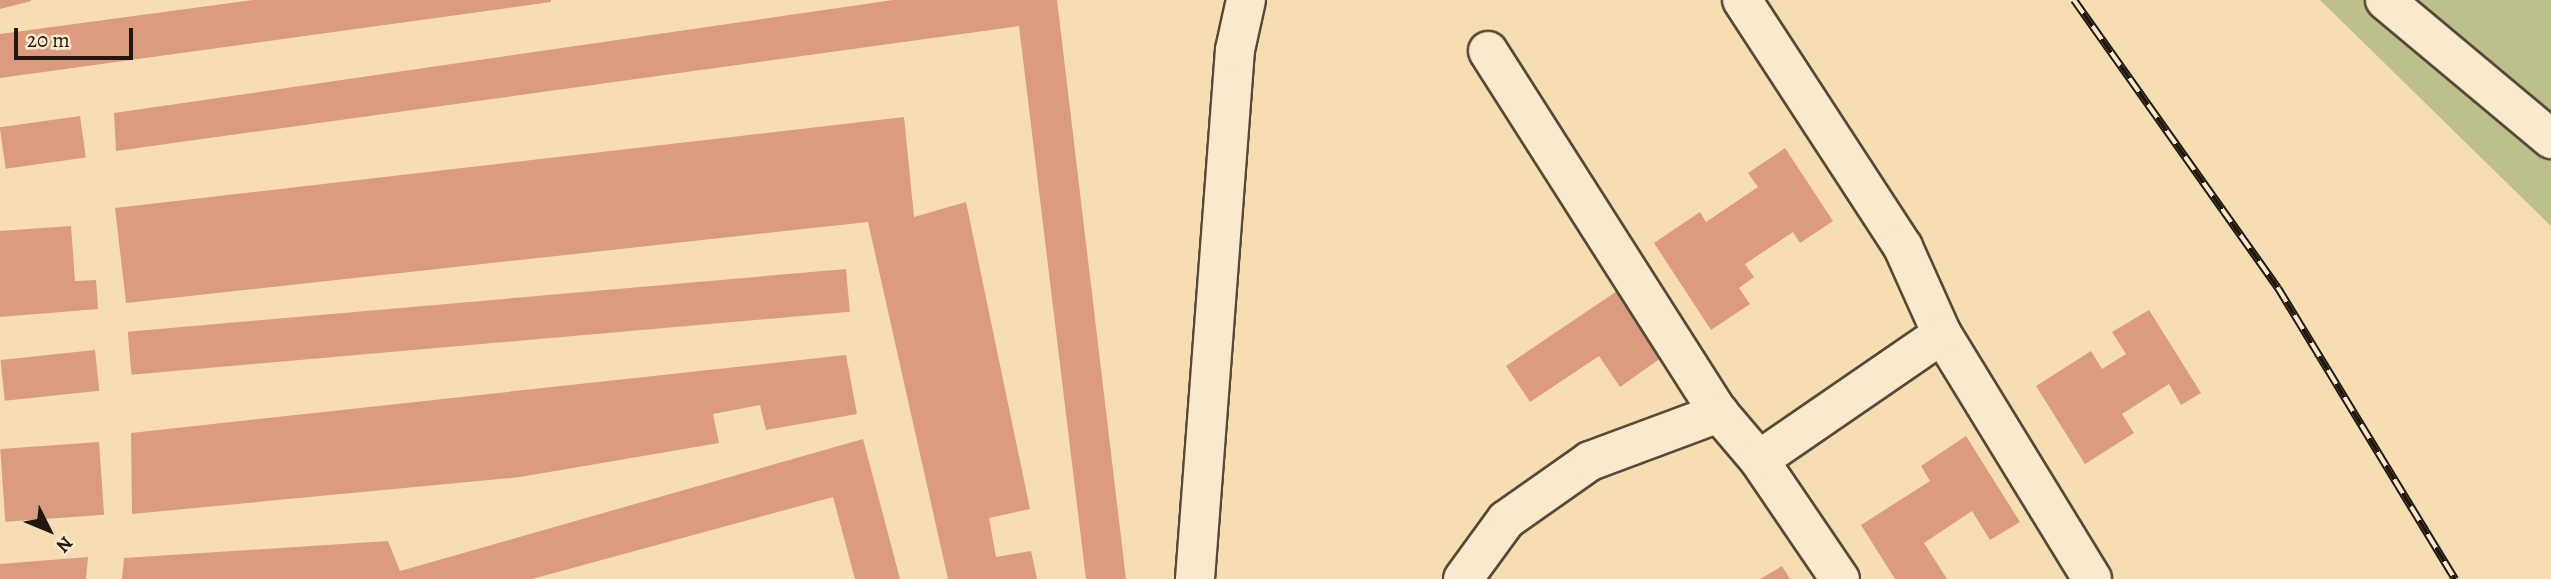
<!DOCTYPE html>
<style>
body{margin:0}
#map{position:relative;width:2551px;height:579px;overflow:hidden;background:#f7ddb2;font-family:Alegreya,serif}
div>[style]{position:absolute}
.green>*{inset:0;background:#bec08b}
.building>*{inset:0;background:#dc9b7e;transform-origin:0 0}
.roads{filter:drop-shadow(2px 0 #554938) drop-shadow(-2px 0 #554938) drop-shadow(0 2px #554938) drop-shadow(0 -2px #554938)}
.minor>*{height:38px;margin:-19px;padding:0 19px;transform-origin:19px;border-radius:19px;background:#fae9cd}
.rail>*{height:8px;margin-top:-4px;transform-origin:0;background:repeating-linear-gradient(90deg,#fae9cd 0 16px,#1f180f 0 32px);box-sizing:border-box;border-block:2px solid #1f180f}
span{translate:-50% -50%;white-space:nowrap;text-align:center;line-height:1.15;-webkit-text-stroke:7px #fae9cd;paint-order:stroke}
.north{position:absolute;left:14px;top:495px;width:70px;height:70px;-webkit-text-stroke:5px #fae9cd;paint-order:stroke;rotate:133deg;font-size:19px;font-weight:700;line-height:28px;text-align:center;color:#1f180f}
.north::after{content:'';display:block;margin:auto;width:24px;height:32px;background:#1f180f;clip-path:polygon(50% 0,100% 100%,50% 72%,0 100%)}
.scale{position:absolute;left:14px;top:28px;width:119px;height:32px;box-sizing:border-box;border:4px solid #1f180f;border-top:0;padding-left:9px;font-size:21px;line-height:24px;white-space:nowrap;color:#1f180f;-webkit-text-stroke:5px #fae9cd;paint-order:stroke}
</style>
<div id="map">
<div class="green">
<div style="clip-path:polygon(2320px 0,2551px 0,2551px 226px)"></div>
</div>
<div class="building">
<div style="clip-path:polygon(0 0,31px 0,31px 1px,0 9px)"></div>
<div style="clip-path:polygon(253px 0,551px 0,551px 2px,0 78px,0 34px)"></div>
<div style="clip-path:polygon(893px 0,1057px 0,1126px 579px,1086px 579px,1019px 26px,116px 151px,114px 113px)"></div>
<div style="left:80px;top:116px;width:42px;height:81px;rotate:82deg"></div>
<div style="clip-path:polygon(904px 117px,914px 217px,966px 202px,1030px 509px,989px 518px,996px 557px,1031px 551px,1037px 579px,948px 579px,868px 222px,126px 303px,115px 208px)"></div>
<div style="clip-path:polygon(1785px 148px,1833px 221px,1800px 243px,1793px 232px,1745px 264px,1754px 277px,1739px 288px,1750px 304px,1711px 330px,1654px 243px,1700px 212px,1706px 222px,1758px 187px,1748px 173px)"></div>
<div style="clip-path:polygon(71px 226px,75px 281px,96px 280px,98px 309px,0 317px,0 231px)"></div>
<div style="left:846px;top:269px;width:43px;height:721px;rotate:85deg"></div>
<div style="clip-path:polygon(1623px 287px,1668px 353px,1620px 387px,1599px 356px,1530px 402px,1506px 366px)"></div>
<div style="clip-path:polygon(2149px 310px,2201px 393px,2181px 405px,2169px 384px,2122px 414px,2134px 433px,2085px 464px,2036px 386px,2091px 351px,2102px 369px,2126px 354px,2112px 332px)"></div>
<div style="left:95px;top:350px;width:41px;height:95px;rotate:84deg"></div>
<div style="clip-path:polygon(846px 355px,857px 414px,766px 430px,760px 405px,713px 414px,719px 443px,520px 477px,132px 514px,131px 433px)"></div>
<div style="clip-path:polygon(1966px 436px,2020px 522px,1990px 540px,1972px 511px,1924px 543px,1947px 579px,1895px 579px,1861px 525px,1930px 481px,1921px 466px)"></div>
<div style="clip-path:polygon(863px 439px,900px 579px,855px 579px,833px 497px,532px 579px,122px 579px,124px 558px,388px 541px,400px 571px)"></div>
<div style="left:99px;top:442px;width:73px;height:99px;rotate:86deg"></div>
<div style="clip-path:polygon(88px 557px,86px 579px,0 579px,0 564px)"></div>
<div style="clip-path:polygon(1782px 566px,1790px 579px,1760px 579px)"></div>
</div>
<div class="roads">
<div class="minor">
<div style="left:1742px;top:0;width:295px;rotate:56.9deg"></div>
<div style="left:1903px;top:247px;width:95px;rotate:65.9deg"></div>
<div style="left:1942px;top:334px;width:287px;rotate:58.5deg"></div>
<div style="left:2385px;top:0;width:217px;rotate:39.9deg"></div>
<div style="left:1488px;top:51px;width:429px;rotate:57.5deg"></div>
<div style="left:1719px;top:413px;width:62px;rotate:49.6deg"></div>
<div style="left:1759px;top:460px;width:144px;rotate:55.8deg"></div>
<div style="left:1759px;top:460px;width:222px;rotate:-34.5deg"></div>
<div style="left:1195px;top:579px;width:531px;rotate:-85.68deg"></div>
<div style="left:1235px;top:50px;width:51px;rotate:-77.6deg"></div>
<div style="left:1463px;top:579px;width:73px;rotate:-53.9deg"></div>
<div style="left:1506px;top:520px;width:103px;rotate:-35.1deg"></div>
<div style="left:1590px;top:461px;width:138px;rotate:-20.4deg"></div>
</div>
</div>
<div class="rail">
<div style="left:2074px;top:0;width:353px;rotate:54.7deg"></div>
<div style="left:2278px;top:288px;width:341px;rotate:58.7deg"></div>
</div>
<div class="north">N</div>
<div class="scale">20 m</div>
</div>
